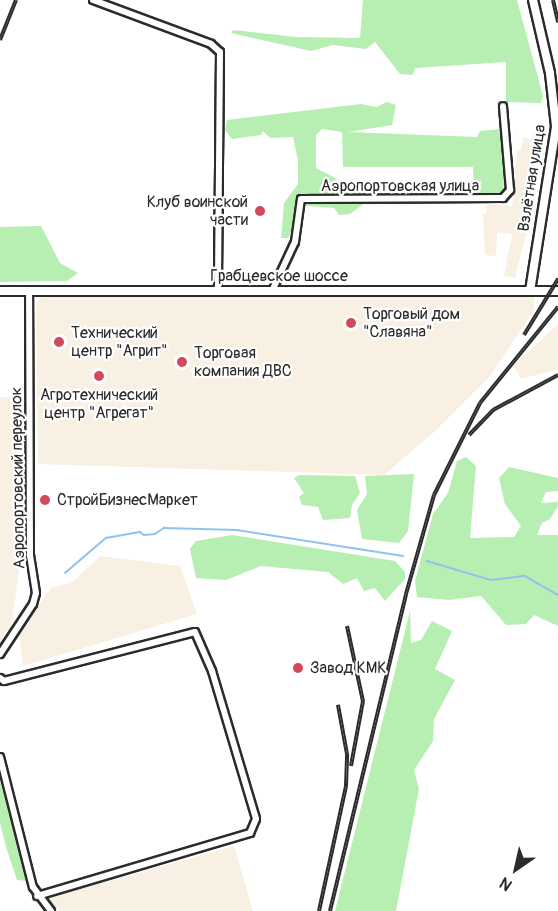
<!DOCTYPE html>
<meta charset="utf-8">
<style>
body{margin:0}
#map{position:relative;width:558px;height:911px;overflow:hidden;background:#fff;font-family:Pangolin,sans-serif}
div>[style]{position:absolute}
.built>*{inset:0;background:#f8f0e2}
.green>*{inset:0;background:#b7efb3}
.stream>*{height:1.5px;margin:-0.75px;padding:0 0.75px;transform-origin:0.75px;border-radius:0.75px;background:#8fc3ec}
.roads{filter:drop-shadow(2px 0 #2b2b2b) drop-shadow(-2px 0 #2b2b2b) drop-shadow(0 2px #2b2b2b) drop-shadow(0 -2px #2b2b2b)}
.street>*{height:6px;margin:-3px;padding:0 3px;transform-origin:3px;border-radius:3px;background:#fff}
.secondary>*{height:8px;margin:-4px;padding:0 4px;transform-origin:4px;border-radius:4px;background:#fff}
.rail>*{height:4px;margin-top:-2px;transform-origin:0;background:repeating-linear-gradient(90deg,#fff 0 4.5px,#2b2b2b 0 9px);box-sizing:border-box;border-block:2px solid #2b2b2b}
.dots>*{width:16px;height:16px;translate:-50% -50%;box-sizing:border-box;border:3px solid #fff;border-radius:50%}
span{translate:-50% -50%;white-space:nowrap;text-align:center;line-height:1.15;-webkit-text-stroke:4.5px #fff;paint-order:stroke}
.street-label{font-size:16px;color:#2b2b2b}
.poi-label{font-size:16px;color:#2b2b2b}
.right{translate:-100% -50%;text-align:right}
.left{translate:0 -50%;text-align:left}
.north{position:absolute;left:486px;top:839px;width:60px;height:60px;-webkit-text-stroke:4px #fff;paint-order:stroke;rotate:214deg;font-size:16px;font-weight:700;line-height:24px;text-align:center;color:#2b2b2b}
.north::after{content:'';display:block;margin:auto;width:21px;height:27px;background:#2b2b2b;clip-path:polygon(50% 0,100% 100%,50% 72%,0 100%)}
</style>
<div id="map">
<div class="built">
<div style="clip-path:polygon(536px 128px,544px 135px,539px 158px,532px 158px,531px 163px,536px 170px,527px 230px,515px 278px,504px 276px,512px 234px,497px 232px,496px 256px,485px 255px,483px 214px,486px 214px,487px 204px,512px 206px,517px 150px,521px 150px,523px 137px,531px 139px)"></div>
<div style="clip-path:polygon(534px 296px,534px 310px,490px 376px,433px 433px,384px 475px,38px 464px,36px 305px,41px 297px)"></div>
<div style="clip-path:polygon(558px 324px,558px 369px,521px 379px,514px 365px)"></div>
<div style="clip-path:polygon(0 397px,18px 397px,19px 571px,11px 630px,5px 631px,0 646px)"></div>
<div style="clip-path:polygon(101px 556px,180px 566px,197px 614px,23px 666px,19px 633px,52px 587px,71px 583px)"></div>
<div style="clip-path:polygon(234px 846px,253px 911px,60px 911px,44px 899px)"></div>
</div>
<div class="green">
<div style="clip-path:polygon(363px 0,517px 0,543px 96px,541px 103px,506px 102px,506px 62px,415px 68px,413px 75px,400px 74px,375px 42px,366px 49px,333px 45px,311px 51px,231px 33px,233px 30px,296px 37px,360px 38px)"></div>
<div style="clip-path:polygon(387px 102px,396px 105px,392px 125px,348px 132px,477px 137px,480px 131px,501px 129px,506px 158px,503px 193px,474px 196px,473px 167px,343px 167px,342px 132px,322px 129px,316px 135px,316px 168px,335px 178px,342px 191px,374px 190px,378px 193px,350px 214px,339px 215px,334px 208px,295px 205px,295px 226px,288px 238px,281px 238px,284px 203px,298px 184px,298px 161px,293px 137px,270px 138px,263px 131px,261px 135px,232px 139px,225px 130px,227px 120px,361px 104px,376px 107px)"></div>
<div style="clip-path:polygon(41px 226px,60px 263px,78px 273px,67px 281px,0 282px,0 227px)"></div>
<div style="clip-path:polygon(466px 457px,476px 466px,470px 538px,514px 537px,521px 526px,505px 504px,499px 478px,509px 467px,558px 478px,558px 491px,546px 492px,541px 503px,558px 502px,558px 506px,550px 519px,542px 523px,537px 535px,558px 535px,558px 626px,534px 615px,526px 624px,506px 625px,481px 596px,449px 600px,417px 597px,415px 581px,433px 514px,448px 493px,457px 461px)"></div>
<div style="clip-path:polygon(414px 474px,408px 531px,399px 543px,362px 539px,357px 510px,367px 494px,365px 476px)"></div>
<div style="clip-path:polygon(299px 475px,355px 476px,360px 493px,352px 505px,350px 518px,323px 520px,318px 507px,302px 505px,299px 497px,304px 493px,294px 478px)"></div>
<div style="clip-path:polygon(232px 535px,395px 561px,405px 572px,405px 579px,385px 601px,375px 588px,364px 591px,357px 578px,343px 584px,328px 572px,261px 566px,226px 580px,196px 578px,190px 549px,196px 541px)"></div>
<div style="clip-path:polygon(410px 611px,411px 643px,421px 640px,432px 621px,452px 631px,435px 669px,455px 680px,434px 719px,433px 741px,414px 770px,419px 789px,396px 911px,335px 911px)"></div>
<div style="clip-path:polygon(0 780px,25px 871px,26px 881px,17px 880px,6px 847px,0 823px)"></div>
</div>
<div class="stream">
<div style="left:427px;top:561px;width:67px;rotate:16.5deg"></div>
<div style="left:491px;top:580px;width:34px;rotate:-7deg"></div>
<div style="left:525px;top:576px;width:38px;rotate:30deg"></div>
<div style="left:65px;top:573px;width:54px;rotate:-40.5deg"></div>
<div style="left:106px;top:538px;width:35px;rotate:-10deg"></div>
<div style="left:140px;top:532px;width:5px;rotate:37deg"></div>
<div style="left:144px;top:535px;width:11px;rotate:-5deg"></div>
<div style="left:155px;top:534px;width:11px;rotate:-34deg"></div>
<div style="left:164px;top:528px;width:73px;rotate:1.6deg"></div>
<div style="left:237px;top:530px;width:168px;rotate:8.9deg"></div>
</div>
<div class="roads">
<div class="street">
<div style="left:93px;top:0;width:126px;rotate:20.4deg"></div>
<div style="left:211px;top:44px;width:12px;rotate:42deg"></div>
<div style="left:220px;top:52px;width:239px;rotate:90.5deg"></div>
<div style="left:272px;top:291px;width:54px;rotate:-64.9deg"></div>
<div style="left:295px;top:242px;width:43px;rotate:-82.1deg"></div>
<div style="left:301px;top:199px;width:202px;rotate:-0.3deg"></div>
<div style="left:503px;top:198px;width:11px;rotate:-49deg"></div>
<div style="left:510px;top:190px;width:84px;rotate:-94.8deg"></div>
<div style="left:0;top:654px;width:60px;rotate:-56.6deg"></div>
<div style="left:33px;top:604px;width:11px;rotate:-75deg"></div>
<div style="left:36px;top:593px;width:37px;rotate:-99deg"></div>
<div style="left:30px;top:556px;width:265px;rotate:-90.2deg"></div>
<div style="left:0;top:678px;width:5px;rotate:37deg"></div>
<div style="left:4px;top:681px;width:197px;rotate:-14.4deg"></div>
<div style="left:195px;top:632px;width:43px;rotate:66.4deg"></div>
<div style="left:212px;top:671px;width:154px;rotate:73.4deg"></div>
<div style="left:256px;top:819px;width:15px;rotate:113deg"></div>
<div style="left:250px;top:833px;width:222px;rotate:163.5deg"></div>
<div style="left:0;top:757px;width:134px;rotate:75.8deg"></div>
<div style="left:33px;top:887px;width:30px;rotate:53deg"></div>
</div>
<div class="secondary">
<div style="left:0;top:291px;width:558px"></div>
<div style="left:530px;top:291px;width:167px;rotate:-81deg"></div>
<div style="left:556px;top:126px;width:53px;rotate:-96.5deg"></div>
<div style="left:550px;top:73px;width:75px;rotate:-103.1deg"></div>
</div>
</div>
<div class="rail">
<div style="left:553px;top:0;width:23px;rotate:77deg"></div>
<div style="left:0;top:40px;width:43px;rotate:-68.2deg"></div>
<div style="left:524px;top:335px;width:66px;rotate:-58.7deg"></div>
<div style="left:469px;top:435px;width:35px;rotate:-46deg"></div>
<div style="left:493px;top:410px;width:74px;rotate:-28.3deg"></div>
<div style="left:347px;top:626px;width:77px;rotate:78deg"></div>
<div style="left:363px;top:701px;width:66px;rotate:100.5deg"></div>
<div style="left:319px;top:911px;width:128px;rotate:-77.8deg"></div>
<div style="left:346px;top:786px;width:32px;rotate:-88deg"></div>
<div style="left:347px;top:754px;width:50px;rotate:-100.4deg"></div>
<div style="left:330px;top:911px;width:326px;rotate:-76.5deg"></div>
<div style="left:406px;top:594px;width:103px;rotate:-74.2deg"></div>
<div style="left:434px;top:495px;width:103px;rotate:-63.4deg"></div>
<div style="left:480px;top:403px;width:124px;rotate:-50.9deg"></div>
</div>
<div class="dots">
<div style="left:260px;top:211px;background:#d1495b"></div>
<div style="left:351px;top:323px;background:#d1495b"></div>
<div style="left:59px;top:342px;background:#d1495b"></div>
<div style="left:182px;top:362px;background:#d1495b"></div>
<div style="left:99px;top:376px;background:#d1495b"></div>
<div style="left:45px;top:500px;background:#d1495b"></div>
<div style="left:298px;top:668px;background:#d1495b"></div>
</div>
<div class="street-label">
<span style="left:532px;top:178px;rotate:-81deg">Взлётная улица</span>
<span style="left:400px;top:186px">Аэропортовская улица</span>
<span style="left:279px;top:276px">Грабцевское шоссе</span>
<span style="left:18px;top:478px;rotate:-91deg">Аэропортовский переулок</span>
</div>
<div class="poi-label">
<span class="right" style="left:248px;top:211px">Клуб воинской<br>части</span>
<span class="left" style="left:363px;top:323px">Торговый дом<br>"Славяна"</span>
<span class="left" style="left:71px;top:342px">Технический<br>центр "Агрит"</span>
<span class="left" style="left:194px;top:362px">Торговая<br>компания ДВС</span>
<span style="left:99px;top:404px">Агротехнический<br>центр "Агрегат"</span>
<span class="left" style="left:57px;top:500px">СтройБизнесМаркет</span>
<span class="left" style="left:310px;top:668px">Завод КМК</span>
</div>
<div class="north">N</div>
</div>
